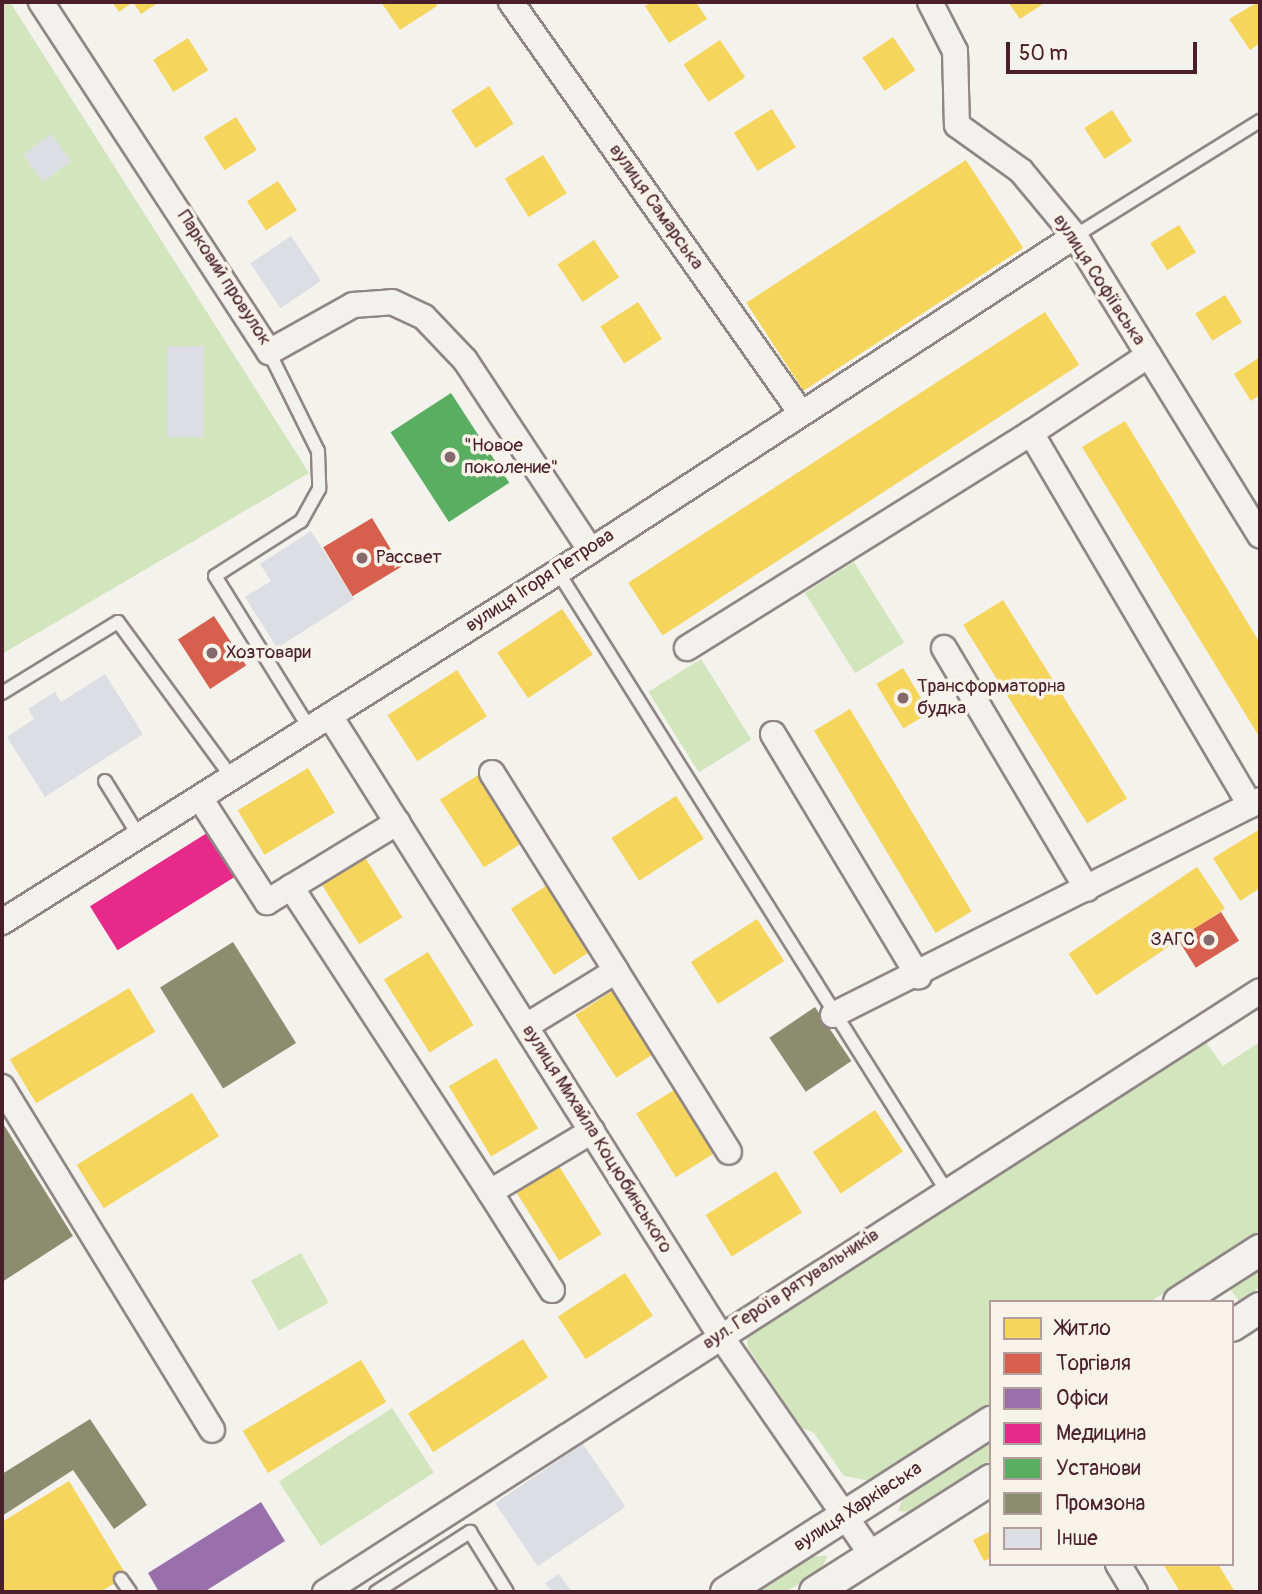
<!DOCTYPE html>
<meta charset="utf-8">
<style>
body{margin:0}
#map{position:relative;width:1262px;height:1594px;overflow:hidden;background:#f4f2ec;font-family:Pangolin,sans-serif}
div>[style]{position:absolute}
.green>*{inset:0;background:#d3e5bc;transform-origin:0 0}
.homes>*{inset:0;background:#f6d55c;transform-origin:0 0}
.shops>*{inset:0;background:#d6604d;transform-origin:0 0}
.offices>*{inset:0;background:#9970ab}
.health>*{inset:0;background:#e7298a;transform-origin:0 0}
.public>*{inset:0;background:#5aae61;transform-origin:0 0}
.industry>*{inset:0;background:#8c8c6e;transform-origin:0 0}
.building>*{inset:0;background:#dcdee4;transform-origin:0 0}
.roads{filter:drop-shadow(2px 0 #8f8685) drop-shadow(-2px 0 #8f8685) drop-shadow(0 2px #8f8685) drop-shadow(0 -2px #8f8685)}
.service>*{height:12px;margin:-6px;padding:0 6px;transform-origin:6px;border-radius:6px;background:#f2f1ed}
.minor>*{height:24px;margin:-12px;padding:0 12px;transform-origin:12px;border-radius:12px;background:#f2f1ed}
.tertiary>*{height:30px;margin:-15px;padding:0 15px;transform-origin:15px;border-radius:15px;background:#f2f1ed}
.dots>*{width:19px;height:19px;translate:-50% -50%;box-sizing:border-box;border:4px solid #f7f3e8;border-radius:50%}
span{translate:-50% -50%;white-space:nowrap;text-align:center;line-height:1.15;-webkit-text-stroke:7px #f7f3e8;paint-order:stroke}
.street-label{font-size:19px;color:#4a1f2b}
.poi-label{font-size:19px;color:#4a1f2b}
.left{translate:0 -50%;text-align:left}
.right{translate:-100% -50%;text-align:right}
.frame{position:absolute;inset:0;border:4px solid #4a1f2b;pointer-events:none}
.legend{position:absolute;left:989px;top:1300px;width:245px;height:266px;box-sizing:border-box;background:#f7f3e8;border:2px solid #b29e9c;margin:0;padding:9px 12px;list-style:none;font-size:21px;color:#4a1f2b}
.legend li{display:flex;align-items:center;gap:14px;height:35px}
.legend b{width:35px;border:2px solid #b29e9c}
.scale{position:absolute;left:1006px;top:42px;width:191px;height:32px;box-sizing:border-box;border:4px solid #4a1f2b;border-top:0;padding-left:9px;font-size:21px;line-height:24px;white-space:nowrap;color:#4a1f2b;-webkit-text-stroke:5px #f7f3e8;paint-order:stroke}
</style>
<div id="map">
<div class="green">
<div style="clip-path:polygon(2px 2px,10px 2px,309px 473px,2px 654px)"></div>
<div style="left:854px;top:562px;width:95px;height:58px;rotate:58deg"></div>
<div style="left:701px;top:659px;width:95px;height:62px;rotate:58deg"></div>
<div style="clip-path:polygon(1205px 1041px,1223px 1066px,1260px 1042px,1260px 1231px,1150px 1302px,991px 1302px,991px 1404px,870px 1481px,844px 1476px,814px 1433px,802px 1428px,748px 1348px,746px 1333px)"></div>
<div style="left:301px;top:1253px;width:57px;height:57px;rotate:61deg"></div>
<div style="clip-path:polygon(1260px 1270px,1260px 1287px,1239px 1301px,1230px 1289px)"></div>
<div style="left:392px;top:1408px;width:77px;height:135px;rotate:57deg"></div>
<div style="clip-path:polygon(991px 1443px,991px 1460px,911px 1512px,898px 1511px,903px 1499px)"></div>
<div style="clip-path:polygon(828px 1555px,821px 1570px,786px 1592px,758px 1592px,812px 1557px)"></div>
</div>
<div class="homes">
<div style="clip-path:polygon(112px 2px,159px 2px,141px 14px,133px 2px,119px 12px)"></div>
<div style="clip-path:polygon(381px 2px,435px 2px,437px 6px,400px 30px)"></div>
<div style="clip-path:polygon(652px 2px,696px 2px,707px 19px,669px 43px,645px 6px)"></div>
<div style="clip-path:polygon(1008px 2px,1046px 2px,1020px 19px)"></div>
<div style="clip-path:polygon(1258px 2px,1260px 43px,1250px 50px,1229px 19px)"></div>
<div style="left:893px;top:37px;width:40px;height:37px;rotate:56deg"></div>
<div style="left:188px;top:38px;width:38px;height:41px;rotate:58deg"></div>
<div style="left:720px;top:40px;width:45px;height:44px;rotate:56deg"></div>
<div style="left:489px;top:86px;width:45px;height:45px;rotate:57deg"></div>
<div style="left:772px;top:109px;width:45px;height:45px;rotate:58deg"></div>
<div style="left:1112px;top:110px;width:37px;height:33px;rotate:57deg"></div>
<div style="left:236px;top:117px;width:39px;height:38px;rotate:58deg"></div>
<div style="left:543px;top:155px;width:45px;height:45px;rotate:58deg"></div>
<div style="left:966px;top:160px;width:105px;height:262px;rotate:57deg"></div>
<div style="left:278px;top:181px;width:35px;height:37px;rotate:57deg"></div>
<div style="left:1179px;top:225px;width:32px;height:34px;rotate:58deg"></div>
<div style="left:594px;top:240px;width:45px;height:44px;rotate:56deg"></div>
<div style="left:1225px;top:295px;width:32px;height:35px;rotate:58deg"></div>
<div style="left:638px;top:302px;width:44px;height:45px;rotate:57deg"></div>
<div style="left:1045px;top:312px;width:63px;height:497px;rotate:57deg"></div>
<div style="clip-path:polygon(1260px 357px,1260px 395px,1251px 401px,1234px 374px)"></div>
<div style="clip-path:polygon(1125px 421px,1260px 643px,1260px 738px,1082px 447px)"></div>
<div style="left:1003px;top:600px;width:234px;height:47px;rotate:58deg"></div>
<div style="left:562px;top:609px;width:55px;height:78px;rotate:56deg"></div>
<div style="left:903px;top:668px;width:52px;height:31px;rotate:59deg"></div>
<div style="left:457px;top:670px;width:55px;height:83px;rotate:57deg"></div>
<div style="left:850px;top:709px;width:236px;height:42px;rotate:59deg"></div>
<div style="left:308px;top:768px;width:52px;height:82px;rotate:59deg"></div>
<div style="left:481px;top:773px;width:81px;height:49px;rotate:57deg"></div>
<div style="left:676px;top:796px;width:51px;height:77px;rotate:57deg"></div>
<div style="clip-path:polygon(1260px 829px,1260px 888px,1240px 901px,1213px 858px)"></div>
<div style="left:361px;top:851px;width:78px;height:51px;rotate:58deg"></div>
<div style="left:1197px;top:867px;width:50px;height:155px;rotate:56deg"></div>
<div style="left:552px;top:882px;width:79px;height:49px;rotate:57deg"></div>
<div style="left:757px;top:919px;width:50px;height:79px;rotate:57deg"></div>
<div style="left:428px;top:952px;width:86px;height:52px;rotate:58deg"></div>
<div style="left:620px;top:986px;width:75px;height:53px;rotate:57deg"></div>
<div style="left:129px;top:988px;width:51px;height:139px;rotate:59deg"></div>
<div style="left:496px;top:1058px;width:82px;height:55px;rotate:59deg"></div>
<div style="left:682px;top:1085px;width:75px;height:54px;rotate:58deg"></div>
<div style="left:192px;top:1093px;width:51px;height:136px;rotate:58deg"></div>
<div style="left:875px;top:1110px;width:50px;height:75px;rotate:56deg"></div>
<div style="left:557px;top:1163px;width:84px;height:50px;rotate:58deg"></div>
<div style="left:776px;top:1171px;width:49px;height:83px;rotate:58deg"></div>
<div style="left:625px;top:1273px;width:51px;height:80px;rotate:57deg"></div>
<div style="left:523px;top:1339px;width:46px;height:137px;rotate:57deg"></div>
<div style="left:361px;top:1360px;width:49px;height:138px;rotate:59deg"></div>
<div style="clip-path:polygon(69px 1481px,127px 1576px,100px 1592px,2px 1592px,2px 1522px)"></div>
<div style="clip-path:polygon(991px 1531px,991px 1558px,984px 1561px,973px 1540px)"></div>
<div style="clip-path:polygon(1163px 1564px,1218px 1564px,1235px 1592px,1180px 1592px)"></div>
</div>
<div class="shops">
<div style="left:372px;top:518px;width:57px;height:57px;rotate:59deg"></div>
<div style="left:214px;top:616px;width:59px;height:43px;rotate:57deg"></div>
<div style="left:1221px;top:912px;width:34px;height:51px;rotate:58deg"></div>
</div>
<div class="offices">
<div style="clip-path:polygon(261px 1502px,285px 1541px,204px 1592px,159px 1592px,148px 1573px)"></div>
</div>
<div class="health">
<div style="left:207px;top:833px;width:52px;height:138px;rotate:58deg"></div>
</div>
<div class="public">
<div style="left:451px;top:393px;width:107px;height:72px;rotate:57deg"></div>
</div>
<div class="industry">
<div style="left:233px;top:942px;width:119px;height:86px;rotate:58deg"></div>
<div style="left:815px;top:1007px;width:65px;height:55px;rotate:56deg"></div>
<div style="clip-path:polygon(2px 1122px,73px 1236px,2px 1282px)"></div>
<div style="clip-path:polygon(90px 1419px,147px 1505px,114px 1529px,73px 1470px,2px 1516px,2px 1474px)"></div>
</div>
<div class="building">
<div style="left:51px;top:134px;width:34px;height:35px;rotate:54deg"></div>
<div style="left:291px;top:236px;width:54px;height:49px;rotate:56deg"></div>
<div style="left:167px;top:346px;width:37px;height:91px"></div>
<div style="clip-path:polygon(311px 531px,354px 599px,277px 648px,245px 597px,271px 581px,260px 564px)"></div>
<div style="clip-path:polygon(105px 674px,143px 734px,45px 797px,7px 737px,34px 719px,28px 709px,55px 692px,61px 702px)"></div>
<div style="left:583px;top:1444px;width:76px;height:106px;rotate:56deg"></div>
<div style="clip-path:polygon(559px 1574px,572px 1592px,552px 1592px,545px 1583px)"></div>
</div>
<div class="roads">
<div class="service">
<div style="left:1075px;top:236px;width:218px;rotate:-31.9deg"></div>
<div style="left:269px;top:352px;width:110px;rotate:63.7deg"></div>
<div style="left:318px;top:451px;width:38px;rotate:88deg"></div>
<div style="left:319px;top:489px;width:37px;rotate:119deg"></div>
<div style="left:301px;top:521px;width:102px;rotate:147.4deg"></div>
<div style="left:215px;top:576px;width:180px;rotate:58.2deg"></div>
<div style="left:558px;top:572px;width:730px;rotate:57.88deg"></div>
<div style="left:2px;top:693px;width:136px;rotate:-31.5deg"></div>
<div style="left:118px;top:622px;width:193px;rotate:53.8deg"></div>
<div style="left:105px;top:781px;width:65px;rotate:58.3deg"></div>
<div style="left:121px;top:1579px;width:16px;rotate:55deg"></div>
<div style="left:376px;top:1592px;width:112px;rotate:-32.6deg"></div>
<div style="left:470px;top:1532px;width:70px;rotate:58.3deg"></div>
</div>
<div class="minor">
<div style="left:41px;top:2px;width:418px;rotate:56.9deg"></div>
<div style="left:269px;top:352px;width:96px;rotate:-29.2deg"></div>
<div style="left:353px;top:305px;width:39px;rotate:-4deg"></div>
<div style="left:392px;top:302px;width:35px;rotate:25deg"></div>
<div style="left:424px;top:317px;width:59px;rotate:46.4deg"></div>
<div style="left:465px;top:360px;width:225px;rotate:56.6deg"></div>
<div style="left:511px;top:2px;width:503px;rotate:54.79deg"></div>
<div style="left:930px;top:2px;width:55px;rotate:63deg"></div>
<div style="left:955px;top:51px;width:74px;rotate:88.5deg"></div>
<div style="left:957px;top:125px;width:79px;rotate:35.7deg"></div>
<div style="left:1021px;top:171px;width:85px;rotate:50.3deg"></div>
<div style="left:1075px;top:236px;width:352px;rotate:58.3deg"></div>
<div style="left:1031px;top:433px;width:141px;rotate:-33.5deg"></div>
<div style="left:687px;top:648px;width:406px;rotate:-32deg"></div>
<div style="left:1031px;top:433px;width:432px;rotate:59.5deg"></div>
<div style="left:944px;top:648px;width:280px;rotate:59.3deg"></div>
<div style="left:330px;top:716px;width:732px;rotate:57.79deg"></div>
<div style="left:720px;top:1335px;width:267px;rotate:55.4deg"></div>
<div style="left:773px;top:734px;width:283px;rotate:59deg"></div>
<div style="left:492px;top:773px;width:234px;rotate:57.9deg"></div>
<div style="left:200px;top:798px;width:124px;rotate:57.2deg"></div>
<div style="left:267px;top:902px;width:153px;rotate:-31.4deg"></div>
<div style="left:291px;top:887px;width:364px;rotate:56.9deg"></div>
<div style="left:490px;top:1192px;width:119px;rotate:-30.9deg"></div>
<div style="left:2px;top:922px;width:657px;rotate:-32.19deg"></div>
<div style="left:558px;top:572px;width:617px;rotate:-33.02deg"></div>
<div style="left:833px;top:1015px;width:478px;rotate:-26.7deg"></div>
<div style="left:526px;top:1026px;width:105px;rotate:-31.4deg"></div>
<div style="left:616px;top:971px;width:213px;rotate:58deg"></div>
<div style="left:2px;top:1087px;width:402px;rotate:58.5deg"></div>
<div style="left:490px;top:1192px;width:116px;rotate:57.7deg"></div>
<div style="left:1118px;top:1564px;width:33px;rotate:59deg"></div>
<div style="left:325px;top:1592px;width:1111px;rotate:-32.73deg"></div>
</div>
<div class="tertiary">
<div style="left:1179px;top:1302px;width:96px;rotate:-32.7deg"></div>
<div style="left:1232px;top:1326px;width:33px;rotate:-33deg"></div>
<div style="left:726px;top:1592px;width:315px;rotate:-32.7deg"></div>
<div style="left:815px;top:1592px;width:209px;rotate:-32.5deg"></div>
</div>
</div>
<div class="dots">
<div style="left:450px;top:457px;background:#86696f"></div>
<div style="left:362px;top:558px;background:#86696f"></div>
<div style="left:212px;top:653px;background:#86696f"></div>
<div style="left:903px;top:698px;background:#86696f"></div>
<div style="left:1209px;top:940px;background:#86696f"></div>
</div>
<div class="street-label">
<span style="left:656px;top:207px;rotate:55deg">вулиця Самарська</span>
<span style="left:224px;top:278px;rotate:57deg">Парковий провулок</span>
<span style="left:1099px;top:280px;rotate:57deg">вулиця Софіївська</span>
<span style="left:540px;top:581px;rotate:-33deg">вулиця Ігоря Петрова</span>
<span style="left:597px;top:1139px;rotate:58deg">вулиця Михайла Коцюбинського</span>
<span style="left:791px;top:1289px;rotate:-33deg">вул. Героїв рятувальників</span>
<span style="left:858px;top:1507px;rotate:-33deg">вулиця Харківська</span>
</div>
<div class="poi-label">
<span class="left" style="left:464px;top:457px">"Новое<br>поколение"</span>
<span class="left" style="left:376px;top:558px">Рассвет</span>
<span class="left" style="left:226px;top:653px">Хозтовари</span>
<span class="left" style="left:917px;top:698px">Трансформаторна<br>будка</span>
<span class="right" style="left:1195px;top:940px">ЗАГС</span>
</div>
<div class="frame"></div>
<ul class="legend">
<li><b style="height:19px;background:#f6d55c"></b>Житло</li>
<li><b style="height:19px;background:#d6604d"></b>Торгівля</li>
<li><b style="height:19px;background:#9970ab"></b>Офіси</li>
<li><b style="height:19px;background:#e7298a"></b>Медицина</li>
<li><b style="height:19px;background:#5aae61"></b>Установи</li>
<li><b style="height:19px;background:#8c8c6e"></b>Промзона</li>
<li><b style="height:19px;background:#dcdee4"></b>Інше</li>
</ul>
<div class="scale">50 m</div>
</div>
